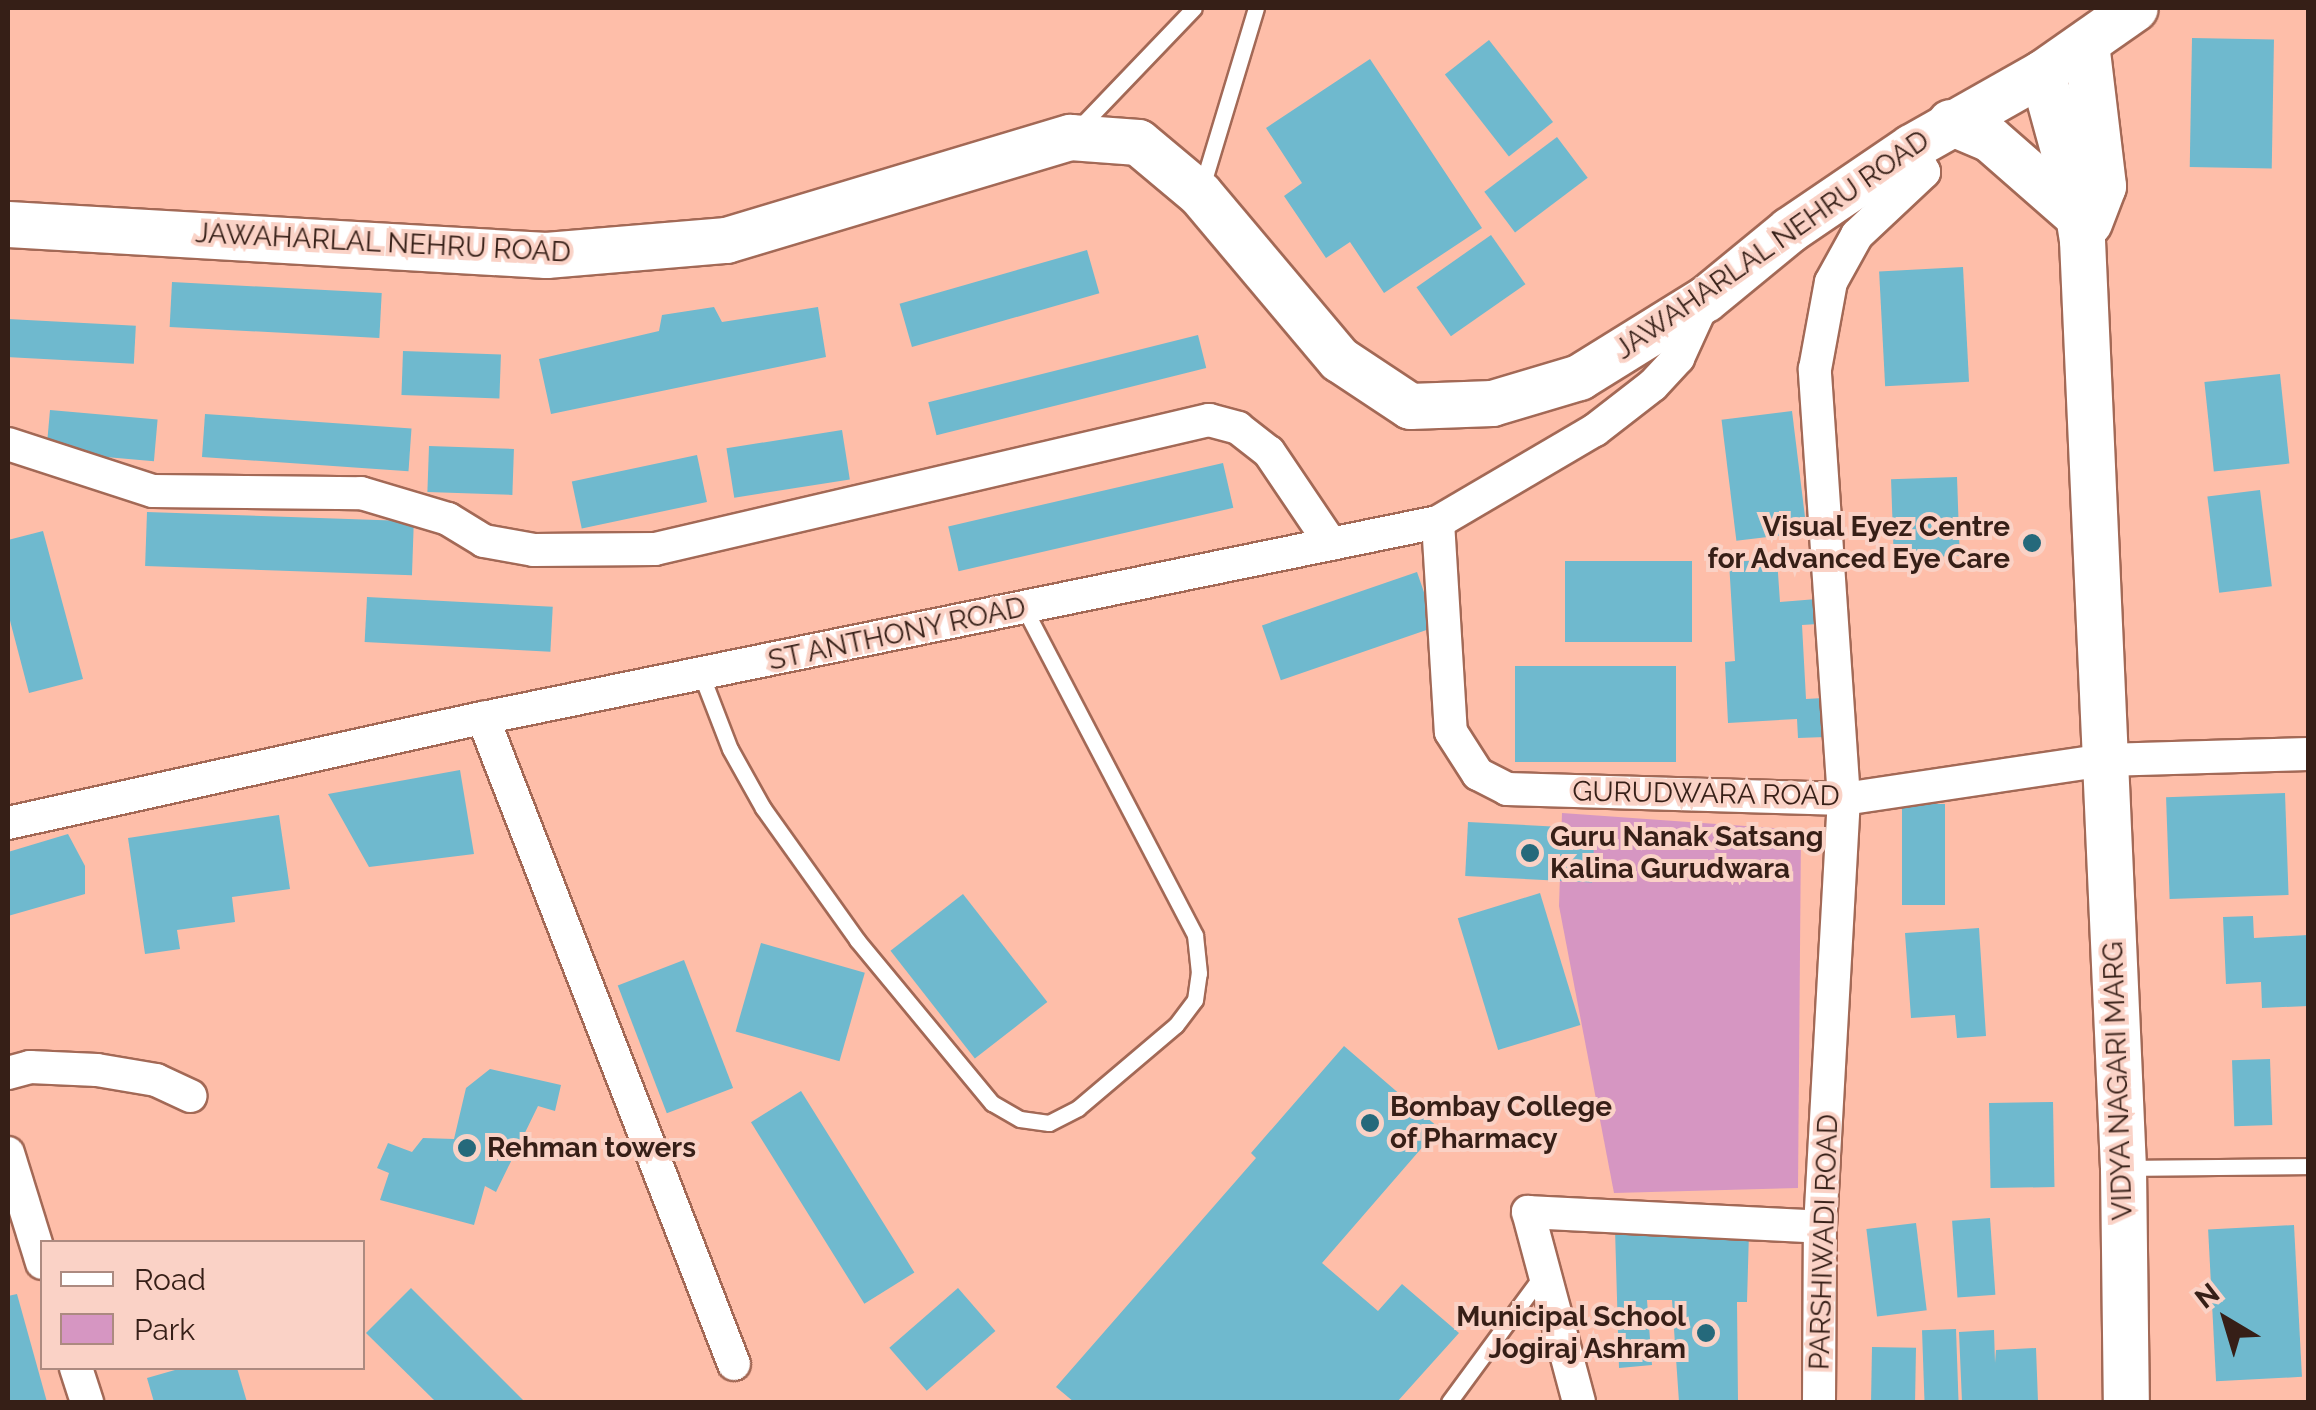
<!DOCTYPE html>
<style>
body{margin:0}
#map{position:relative;width:2316px;height:1410px;overflow:hidden;background:#febea9;font-family:Raleway,sans-serif}
div>[style]{position:absolute}
.green>*{inset:0;background:#d696c2}
.building>*{inset:0;background:#6fb9ce;transform-origin:0 0}
.roads{filter:drop-shadow(2px 0 #a36956) drop-shadow(-2px 0 #a36956) drop-shadow(0 2px #a36956) drop-shadow(0 -2px #a36956)}
.lane>*{height:15px;margin:-7.5px;padding:0 7.5px;transform-origin:7.5px;border-radius:7.5px;background:#fff}
.street>*{height:32px;margin:-16px;padding:0 16px;transform-origin:16px;border-radius:16px;background:#fff}
.secondary>*{height:45px;margin:-22.5px;padding:0 22.5px;transform-origin:22.5px;border-radius:22.5px;background:#fff}
.dots>*{width:28px;height:28px;translate:-50% -50%;box-sizing:border-box;border:5px solid #fad2c6;border-radius:50%}
span{translate:-50% -50%;white-space:nowrap;text-align:center;line-height:1.15;-webkit-text-stroke:8px #fad2c6;paint-order:stroke}
.street-label{font-size:28px;color:#361f17}
.poi-label{font-size:28px;color:#361f17;font-weight:700}
.right{translate:-100% -50%;text-align:right}
.left{translate:0 -50%;text-align:left}
.frame{position:absolute;inset:0;border:10px solid #361f17;pointer-events:none}
.legend{position:absolute;left:40px;top:1240px;width:325px;height:130px;box-sizing:border-box;background:#fad2c6;border:2px solid #ac8a80;margin:0;padding:12px 18px;list-style:none;font-size:30px;color:#361f17}
.legend li{display:flex;align-items:center;gap:20px;height:50px}
.legend b{width:50px;border:2px solid #ac8a80}
.north{position:absolute;left:2176px;top:1270px;width:100px;height:100px;-webkit-text-stroke:8px #fad2c6;paint-order:stroke;rotate:322deg;font-size:28px;font-weight:700;line-height:40px;text-align:center;color:#361f17}
.north::after{content:'';display:block;margin:auto;width:35px;height:45px;background:#361f17;clip-path:polygon(50% 0,100% 100%,50% 72%,0 100%)}
</style>
<div id="map">
<div class="green">
<div style="clip-path:polygon(1562px 813px,1801px 830px,1798px 1188px,1614px 1193px,1559px 906px)"></div>
</div>
<div class="building">
<div style="left:2192px;top:38px;width:82px;height:129px;rotate:1deg"></div>
<div style="left:1489px;top:40px;width:104px;height:56px;rotate:52deg"></div>
<div style="clip-path:polygon(1370px 59px,1482px 228px,1384px 293px,1350px 242px,1326px 258px,1284px 196px,1302px 183px,1266px 128px)"></div>
<div style="left:1557px;top:137px;width:51px;height:91px;rotate:53deg"></div>
<div style="left:1491px;top:235px;width:60px;height:91px;rotate:55deg"></div>
<div style="left:1087px;top:250px;width:45px;height:195px;rotate:74deg"></div>
<div style="left:1963px;top:267px;width:115px;height:84px;rotate:87deg"></div>
<div style="left:172px;top:282px;width:210px;height:45px;rotate:3deg"></div>
<div style="clip-path:polygon(714px 307px,722px 322px,818px 307px,826px 357px,551px 414px,539px 359px,659px 331px,662px 315px)"></div>
<div style="left:8px;top:319px;width:128px;height:38px;rotate:3deg"></div>
<div style="left:1198px;top:335px;width:34px;height:278px;rotate:76deg"></div>
<div style="left:403px;top:351px;width:98px;height:44px;rotate:2deg"></div>
<div style="left:2280px;top:374px;width:90px;height:76px;rotate:84deg"></div>
<div style="left:50px;top:410px;width:108px;height:42px;rotate:5deg"></div>
<div style="left:1792px;top:411px;width:122px;height:71px;rotate:83deg"></div>
<div style="left:205px;top:414px;width:207px;height:43px;rotate:4deg"></div>
<div style="left:842px;top:430px;width:50px;height:117px;rotate:81deg"></div>
<div style="left:429px;top:446px;width:85px;height:46px;rotate:2deg"></div>
<div style="left:697px;top:455px;width:48px;height:128px;rotate:78deg"></div>
<div style="left:1223px;top:463px;width:46px;height:282px;rotate:77deg"></div>
<div style="left:1957px;top:477px;width:79px;height:66px;rotate:88deg"></div>
<div style="left:2260px;top:490px;width:97px;height:53px;rotate:83deg"></div>
<div style="left:147px;top:512px;width:267px;height:54px;rotate:2deg"></div>
<div style="clip-path:polygon(43px 531px,83px 679px,29px 693px,8px 613px,8px 540px)"></div>
<div style="clip-path:polygon(1777px 559px,1780px 602px,1817px 599px,1818px 624px,1802px 625px,1806px 699px,1823px 698px,1825px 737px,1798px 738px,1797px 719px,1728px 723px,1725px 662px,1735px 661px,1729px 562px)"></div>
<div style="left:1692px;top:561px;width:81px;height:127px;rotate:90deg"></div>
<div style="left:1417px;top:572px;width:58px;height:164px;rotate:71deg"></div>
<div style="left:367px;top:597px;width:186px;height:45px;rotate:3deg"></div>
<div style="left:1515px;top:666px;width:161px;height:96px"></div>
<div style="clip-path:polygon(460px 770px,474px 854px,369px 867px,328px 794px)"></div>
<div style="left:2285px;top:793px;width:102px;height:119px;rotate:88deg"></div>
<div style="left:1902px;top:804px;width:43px;height:101px"></div>
<div style="clip-path:polygon(279px 815px,290px 889px,232px 897px,235px 922px,177px 930px,180px 949px,145px 954px,128px 838px)"></div>
<div style="left:1468px;top:822px;width:127px;height:54px;rotate:3deg"></div>
<div style="clip-path:polygon(68px 834px,85px 866px,85px 894px,8px 916px,8px 852px)"></div>
<div style="left:1540px;top:893px;width:138px;height:86px;rotate:73deg"></div>
<div style="left:963px;top:894px;width:137px;height:92px;rotate:52deg"></div>
<div style="clip-path:polygon(2253px 916px,2254px 938px,2308px 935px,2308px 1006px,2262px 1008px,2261px 982px,2226px 984px,2223px 917px)"></div>
<div style="clip-path:polygon(1979px 928px,1986px 1036px,1957px 1038px,1955px 1015px,1911px 1018px,1905px 933px)"></div>
<div style="left:761px;top:943px;width:108px;height:92px;rotate:16deg"></div>
<div style="left:684px;top:960px;width:137px;height:71px;rotate:69deg"></div>
<div style="clip-path:polygon(1344px 1046px,1439px 1128px,1322px 1263px,1378px 1311px,1402px 1284px,1459px 1333px,1397px 1402px,1074px 1402px,1056px 1387px,1256px 1158px,1251px 1153px)"></div>
<div style="left:2270px;top:1059px;width:66px;height:38px;rotate:88deg"></div>
<div style="clip-path:polygon(490px 1069px,561px 1085px,555px 1111px,538px 1106px,496px 1192px,485px 1186px,474px 1225px,380px 1200px,389px 1173px,377px 1168px,388px 1143px,412px 1152px,423px 1138px,454px 1139px,466px 1088px)"></div>
<div style="left:801px;top:1091px;width:214px;height:59px;rotate:58deg"></div>
<div style="left:2053px;top:1102px;width:85px;height:64px;rotate:89deg"></div>
<div style="left:1990px;top:1218px;width:77px;height:38px;rotate:86deg"></div>
<div style="left:1916px;top:1223px;width:88px;height:50px;rotate:83deg"></div>
<div style="left:2294px;top:1225px;width:152px;height:86px;rotate:87deg"></div>
<div style="clip-path:polygon(1615px 1229px,1749px 1232px,1747px 1302px,1737px 1302px,1738px 1402px,1679px 1402px,1672px 1300px,1647px 1300px,1652px 1365px,1619px 1368px)"></div>
<div style="clip-path:polygon(411px 1288px,525px 1402px,436px 1402px,366px 1333px)"></div>
<div style="left:958px;top:1288px;width:57px;height:91px;rotate:49deg"></div>
<div style="clip-path:polygon(17px 1294px,47px 1402px,8px 1402px,8px 1296px)"></div>
<div style="left:1956px;top:1329px;width:73px;height:34px;rotate:88deg"></div>
<div style="clip-path:polygon(1994px 1330px,1995px 1363px,1996px 1350px,2036px 1348px,2038px 1402px,1962px 1402px,1959px 1332px)"></div>
<div style="left:1872px;top:1347px;width:44px;height:55px;rotate:1deg"></div>
<div style="clip-path:polygon(182px 1368px,237px 1368px,247px 1402px,154px 1402px,147px 1378px)"></div>
</div>
<div class="roads">
<div class="lane">
<div style="left:1076px;top:131px;width:170px;rotate:-46.2deg"></div>
<div style="left:1201px;top:190px;width:190px;rotate:-73.2deg"></div>
<div style="left:701px;top:674px;width:80px;rotate:68.9deg"></div>
<div style="left:730px;top:749px;width:68px;rotate:60.8deg"></div>
<div style="left:763px;top:808px;width:162px;rotate:54.5deg"></div>
<div style="left:857px;top:940px;width:212px;rotate:50.4deg"></div>
<div style="left:992px;top:1103px;width:32px;rotate:30deg"></div>
<div style="left:1020px;top:1119px;width:29px;rotate:8deg"></div>
<div style="left:1049px;top:1123px;width:33px;rotate:-27deg"></div>
<div style="left:1078px;top:1108px;width:128px;rotate:-40.3deg"></div>
<div style="left:1176px;top:1025px;width:31px;rotate:-53deg"></div>
<div style="left:1195px;top:1000px;width:27px;rotate:-82deg"></div>
<div style="left:1199px;top:973px;width:38px;rotate:-96deg"></div>
<div style="left:1195px;top:935px;width:369px;rotate:-117.6deg"></div>
<div style="left:2128px;top:1168px;width:180px;rotate:-0.6deg"></div>
<div style="left:1449px;top:1402px;width:159px;rotate:-53.7deg"></div>
</div>
<div class="street">
<div style="left:8px;top:444px;width:152px;rotate:18deg"></div>
<div style="left:153px;top:491px;width:208px;rotate:0.6deg"></div>
<div style="left:361px;top:493px;width:91px;rotate:16.6deg"></div>
<div style="left:448px;top:519px;width:42px;rotate:31.4deg"></div>
<div style="left:484px;top:541px;width:51px;rotate:10.2deg"></div>
<div style="left:534px;top:550px;width:121px;rotate:-0.5deg"></div>
<div style="left:655px;top:549px;width:569px;rotate:-13.11deg"></div>
<div style="left:1209px;top:420px;width:30px;rotate:15deg"></div>
<div style="left:1238px;top:428px;width:39px;rotate:38deg"></div>
<div style="left:1269px;top:452px;width:111px;rotate:56deg"></div>
<div style="left:1438px;top:522px;width:210px;rotate:86.5deg"></div>
<div style="left:1451px;top:732px;width:50px;rotate:57.3deg"></div>
<div style="left:1478px;top:774px;width:33px;rotate:27deg"></div>
<div style="left:1507px;top:789px;width:337px;rotate:1.7deg"></div>
<div style="left:1844px;top:799px;width:264px;rotate:-8.5deg"></div>
<div style="left:2105px;top:760px;width:203px;rotate:-1.7deg"></div>
<div style="left:483px;top:718px;width:693px;rotate:68.77deg"></div>
<div style="left:8px;top:823px;width:486px;rotate:-12.5deg"></div>
<div style="left:483px;top:718px;width:975px;rotate:-11.6deg"></div>
<div style="left:1438px;top:522px;width:182px;rotate:-30.4deg"></div>
<div style="left:1595px;top:430px;width:73px;rotate:-37.8deg"></div>
<div style="left:1653px;top:385px;width:37px;rotate:-47deg"></div>
<div style="left:1678px;top:358px;width:65px;rotate:-65.4deg"></div>
<div style="left:8px;top:1073px;width:23px;rotate:-15deg"></div>
<div style="left:30px;top:1067px;width:67px;rotate:2.6deg"></div>
<div style="left:97px;top:1070px;width:60px;rotate:9.6deg"></div>
<div style="left:156px;top:1080px;width:38px;rotate:25deg"></div>
<div style="left:8px;top:1153px;width:115px;rotate:72.8deg"></div>
<div style="left:76px;top:1368px;width:36px;rotate:72deg"></div>
<div style="left:1579px;top:1402px;width:197px;rotate:-105deg"></div>
<div style="left:1528px;top:1212px;width:292px;rotate:2.9deg"></div>
<div style="left:1819px;top:1402px;width:175px;rotate:-89.7deg"></div>
<div style="left:1820px;top:1227px;width:429px;rotate:-86.8deg"></div>
<div style="left:1844px;top:799px;width:431px;rotate:-93.9deg"></div>
<div style="left:1815px;top:369px;width:88px;rotate:-79.6deg"></div>
<div style="left:1831px;top:282px;width:54px;rotate:-61deg"></div>
<div style="left:1857px;top:235px;width:92px;rotate:-43.2deg"></div>
<div style="left:1924px;top:172px;width:28px;rotate:-117deg"></div>
</div>
<div class="secondary">
<div style="left:2086px;top:43px;width:144px;rotate:83.2deg"></div>
<div style="left:2103px;top:186px;width:39px;rotate:111deg"></div>
<div style="left:2042px;top:73px;width:121px;rotate:74.7deg"></div>
<div style="left:2074px;top:190px;width:51px;rotate:80.9deg"></div>
<div style="left:2082px;top:240px;width:929px;rotate:87.47deg"></div>
<div style="left:2123px;top:1168px;width:234px;rotate:89.3deg"></div>
<div style="left:1950px;top:122px;width:43px;rotate:23deg"></div>
<div style="left:1990px;top:139px;width:118px;rotate:41.2deg"></div>
<div style="left:8px;top:224px;width:539px;rotate:3.3deg"></div>
<div style="left:546px;top:255px;width:181px;rotate:-4.8deg"></div>
<div style="left:726px;top:240px;width:359px;rotate:-16.7deg"></div>
<div style="left:1070px;top:137px;width:68px;rotate:4.2deg"></div>
<div style="left:1138px;top:142px;width:81px;rotate:40deg"></div>
<div style="left:1200px;top:194px;width:216px;rotate:49.9deg"></div>
<div style="left:1339px;top:359px;width:85px;rotate:33.5deg"></div>
<div style="left:1410px;top:406px;width:82px;rotate:-2.1deg"></div>
<div style="left:1492px;top:403px;width:91px;rotate:-16.6deg"></div>
<div style="left:1579px;top:377px;width:148px;rotate:-31.8deg"></div>
<div style="left:1705px;top:299px;width:109px;rotate:-39.4deg"></div>
<div style="left:1789px;top:230px;width:148px;rotate:-34.2deg"></div>
<div style="left:1911px;top:147px;width:150px;rotate:-29.5deg"></div>
<div style="left:2042px;top:73px;width:113px;rotate:-35deg"></div>
</div>
</div>
<div class="dots">
<div style="left:2032px;top:543px;background:#25697b"></div>
<div style="left:1530px;top:853px;background:#25697b"></div>
<div style="left:1370px;top:1123px;background:#25697b"></div>
<div style="left:467px;top:1148px;background:#25697b"></div>
<div style="left:1706px;top:1333px;background:#25697b"></div>
</div>
<div class="street-label">
<span style="left:383px;top:243px;rotate:3deg">JAWAHARLAL NEHRU ROAD</span>
<span style="left:1772px;top:245px;rotate:-35deg">JAWAHARLAL NEHRU ROAD</span>
<span style="left:897px;top:634px;rotate:-12deg">ST ANTHONY ROAD</span>
<span style="left:1706px;top:794px;rotate:1deg">GURUDWARA ROAD</span>
<span style="left:2118px;top:1081px;rotate:-92deg">VIDYA NAGARI MARG</span>
<span style="left:1824px;top:1242px;rotate:-88deg">PARSHIWADI ROAD</span>
</div>
<div class="poi-label">
<span class="right" style="left:2010px;top:543px">Visual Eyez Centre<br>for Advanced Eye Care</span>
<span class="left" style="left:1550px;top:853px">Guru Nanak Satsang<br>Kalina Gurudwara</span>
<span class="left" style="left:1390px;top:1123px">Bombay College<br>of Pharmacy</span>
<span class="left" style="left:487px;top:1148px">Rehman towers</span>
<span class="right" style="left:1686px;top:1333px">Municipal School<br>Jogiraj Ashram</span>
</div>
<div class="frame"></div>
<ul class="legend">
<li><b style="height:12px;background:#fff"></b>Road</li>
<li><b style="height:28px;background:#d696c2"></b>Park</li>
</ul>
<div class="north">N</div>
</div>
